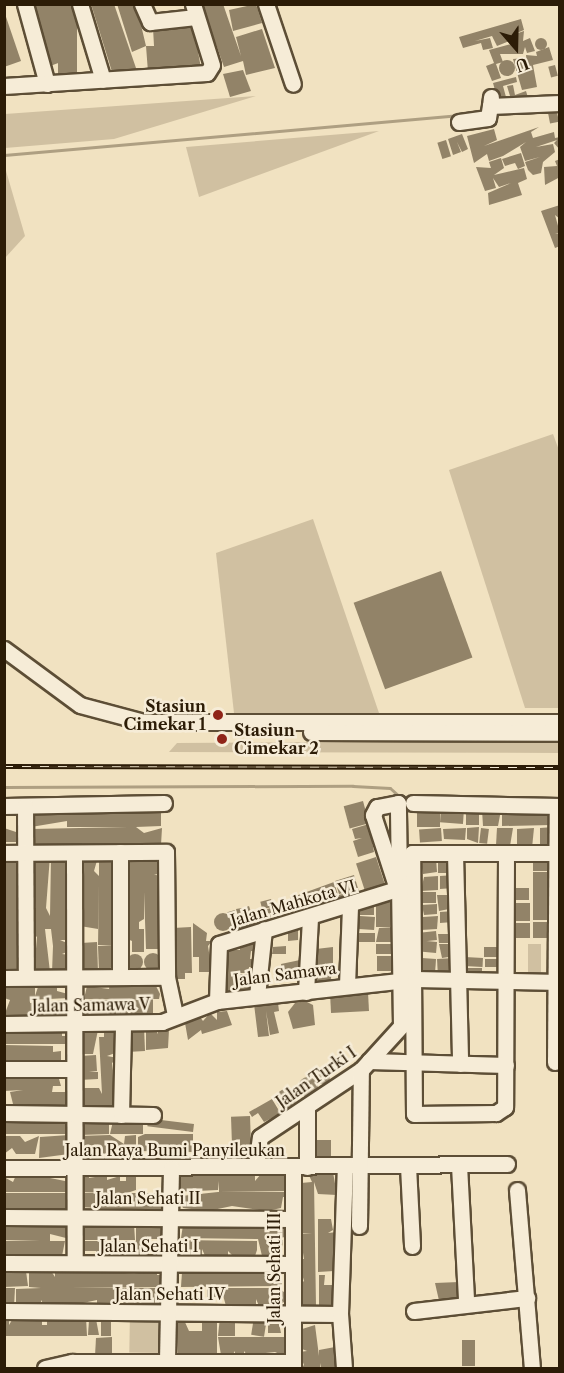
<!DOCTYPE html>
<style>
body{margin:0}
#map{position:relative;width:564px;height:1373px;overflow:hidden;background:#f1e2c1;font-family:"Libre Caslon Text",serif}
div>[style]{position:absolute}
.green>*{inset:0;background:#d0c0a1;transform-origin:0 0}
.stream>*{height:3px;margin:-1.5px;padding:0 1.5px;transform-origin:1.5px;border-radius:1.5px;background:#ae9f82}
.building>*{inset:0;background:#928368;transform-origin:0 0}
.round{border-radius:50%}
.roads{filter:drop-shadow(2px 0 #5d4e36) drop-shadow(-2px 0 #5d4e36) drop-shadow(0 2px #5d4e36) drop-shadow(0 -2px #5d4e36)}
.minor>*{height:15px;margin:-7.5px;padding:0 7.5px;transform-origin:7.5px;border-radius:7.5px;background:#f6ecd7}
.rail>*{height:5px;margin-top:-2.5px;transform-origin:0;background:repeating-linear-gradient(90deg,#f6ecd7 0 9px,#2c1c07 0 18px);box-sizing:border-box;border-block:2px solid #2c1c07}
.dots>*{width:16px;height:16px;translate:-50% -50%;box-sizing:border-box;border:3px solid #f6ecd7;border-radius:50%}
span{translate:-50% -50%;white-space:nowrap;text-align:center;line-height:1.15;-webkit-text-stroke:5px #f6ecd7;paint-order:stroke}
.poi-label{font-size:16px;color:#2c1c07;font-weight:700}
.right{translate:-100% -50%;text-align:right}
.left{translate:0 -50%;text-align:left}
.street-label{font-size:16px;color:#2c1c07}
.frame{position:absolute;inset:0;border:6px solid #2c1c07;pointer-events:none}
.north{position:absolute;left:486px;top:18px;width:60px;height:60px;-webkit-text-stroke:4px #f6ecd7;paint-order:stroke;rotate:160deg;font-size:16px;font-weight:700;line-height:24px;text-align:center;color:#2c1c07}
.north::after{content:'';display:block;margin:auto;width:21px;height:27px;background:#2c1c07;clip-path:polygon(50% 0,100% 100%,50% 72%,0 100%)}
</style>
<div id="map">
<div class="green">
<div style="clip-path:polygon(256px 96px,114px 139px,5px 148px,5px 114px)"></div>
<div style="clip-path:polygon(379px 131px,199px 197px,186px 147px)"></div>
<div style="clip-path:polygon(4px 164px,25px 236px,5px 258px,4px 258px)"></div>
<div style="clip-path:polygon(553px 434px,560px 453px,559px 708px,525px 708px,449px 470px)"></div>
<div style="clip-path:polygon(313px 519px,379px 713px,234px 713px,216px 553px)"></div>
<div style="clip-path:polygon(560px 740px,559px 753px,169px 752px,177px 743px)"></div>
<div style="left:528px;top:944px;width:13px;height:28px"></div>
<div style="left:160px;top:1313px;width:40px;height:30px;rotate:91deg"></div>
</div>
<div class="stream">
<div style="left:275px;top:4px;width:29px;rotate:74deg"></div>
<div style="left:511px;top:113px;width:49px;rotate:-2.3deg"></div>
<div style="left:4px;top:155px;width:455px;rotate:-5deg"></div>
<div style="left:4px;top:787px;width:349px;rotate:-0.2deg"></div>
<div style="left:353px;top:786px;width:37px;rotate:3deg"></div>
<div style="left:390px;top:788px;width:15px;rotate:42deg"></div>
</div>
<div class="building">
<div style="clip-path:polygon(31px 4px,58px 4px,72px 58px,50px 66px)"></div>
<div style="left:58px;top:4px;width:19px;height:72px"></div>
<div style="clip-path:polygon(91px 4px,114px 4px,137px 71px,113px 75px)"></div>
<div style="clip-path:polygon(117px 4px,136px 4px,146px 46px,154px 46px,153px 28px,193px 25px,201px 68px,148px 72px,146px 46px,132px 52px)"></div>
<div style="clip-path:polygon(202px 4px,223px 4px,241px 56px,236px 37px,262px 29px,275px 68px,246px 75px,243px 61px,224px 67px)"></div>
<div style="clip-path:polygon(256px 4px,262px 23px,233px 31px,229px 10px)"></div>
<div style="clip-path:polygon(4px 11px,21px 61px,4px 67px)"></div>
<div style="clip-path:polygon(521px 19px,524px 30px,512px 35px,524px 31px,523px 41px,530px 38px,535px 51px,527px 53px,525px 47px,523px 54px,500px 54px,503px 62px,496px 64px,501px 78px,492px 81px,486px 66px,494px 63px,489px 50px,515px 43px,514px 39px,497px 46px,492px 36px,475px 41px,490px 38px,493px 48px,483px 50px,481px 43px,463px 48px,459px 37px)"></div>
<div class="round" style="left:535px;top:38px;width:12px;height:12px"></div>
<div style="clip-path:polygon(549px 47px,553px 60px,533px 65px,537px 87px,522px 90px,513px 59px,526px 58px,527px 64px,526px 55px,537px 56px,536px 52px)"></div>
<div class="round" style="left:499px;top:60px;width:16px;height:16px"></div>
<div style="left:555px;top:65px;width:11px;height:7px;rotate:75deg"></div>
<div style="clip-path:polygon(243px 70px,251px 91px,230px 97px,223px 74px)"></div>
<div style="clip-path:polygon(516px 77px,517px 82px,503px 86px,506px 97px,510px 96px,507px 86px,513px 85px,515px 95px,526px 91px,529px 101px,499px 105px,493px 83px)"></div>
<div style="left:557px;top:112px;width:10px;height:9px;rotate:79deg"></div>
<div style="clip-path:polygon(539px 127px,531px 132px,533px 138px,554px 132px,555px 138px,560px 137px,560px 150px,554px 143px,557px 140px,536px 147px,553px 144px,555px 152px,543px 162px,541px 173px,533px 175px,528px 170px,525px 162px,540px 157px,525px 161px,520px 147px,526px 142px,503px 156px,489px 161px,487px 154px,474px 163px,467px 136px,494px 129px,497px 140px,484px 146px)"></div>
<div style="clip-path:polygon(462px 134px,468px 149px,462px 152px,457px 142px,461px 152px,453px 155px,448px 139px)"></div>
<div style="left:446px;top:140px;width:17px;height:9px;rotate:73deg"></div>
<div style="clip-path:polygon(521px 153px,525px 166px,518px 169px,515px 163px,505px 166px,502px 159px)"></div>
<div style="clip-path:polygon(501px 158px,504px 168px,494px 175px,524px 168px,527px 179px,518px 183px,522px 195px,489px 205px,488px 193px,511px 183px,499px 187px,493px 178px,496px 188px,485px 191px,476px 167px,491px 168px,489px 162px)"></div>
<div style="clip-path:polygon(560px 159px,560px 177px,545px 185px,544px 167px,557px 166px,555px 161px)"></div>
<div style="clip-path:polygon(560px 205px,560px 219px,555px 215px,560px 233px,555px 234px,560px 234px,560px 246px,555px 248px,541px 211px)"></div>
<div style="left:441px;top:571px;width:92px;height:93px;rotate:70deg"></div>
<div style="left:363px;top:801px;width:23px;height:20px;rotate:75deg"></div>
<div style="clip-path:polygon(128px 807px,161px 812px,161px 826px,136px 827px,144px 833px,162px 828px,161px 845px,82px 843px,82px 847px,33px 847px,31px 842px,31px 829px,128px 827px,67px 827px,67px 821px,31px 827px,31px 809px,128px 812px)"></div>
<div style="clip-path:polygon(502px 807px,554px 808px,551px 825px,502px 826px)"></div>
<div style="left:466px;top:808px;width:13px;height:17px"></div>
<div style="left:464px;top:809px;width:15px;height:23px;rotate:94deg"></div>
<div style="clip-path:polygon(482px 810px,501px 810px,498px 826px,483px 826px)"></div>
<div style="left:440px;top:812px;width:15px;height:23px;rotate:90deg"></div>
<div style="clip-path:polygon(369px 824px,374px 852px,358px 857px,353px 841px,362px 838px,355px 839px,352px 829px)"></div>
<div style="clip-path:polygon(479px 827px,478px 843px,467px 839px,467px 828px)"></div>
<div style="clip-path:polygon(554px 827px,552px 848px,540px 847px,540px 828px)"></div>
<div style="clip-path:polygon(4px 828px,19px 833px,19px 842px,4px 842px)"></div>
<div style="left:441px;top:828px;width:13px;height:22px;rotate:86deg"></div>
<div style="clip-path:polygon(466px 828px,465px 840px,444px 839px,443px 829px)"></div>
<div style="left:481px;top:828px;width:8px;height:15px;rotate:7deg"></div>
<div style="clip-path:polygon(497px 828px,513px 828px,510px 846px,496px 845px)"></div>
<div style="clip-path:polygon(534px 828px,532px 848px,517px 847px,517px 829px)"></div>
<div style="left:533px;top:855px;width:14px;height:16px"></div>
<div style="clip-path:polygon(4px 856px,23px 856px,18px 910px,22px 971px,4px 972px)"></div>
<div style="clip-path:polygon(50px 856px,46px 908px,50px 916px,51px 857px,70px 857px,66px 877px,71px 877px,70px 884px,65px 888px,70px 888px,65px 902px,69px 940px,60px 940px,67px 943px,69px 951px,62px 954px,70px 955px,70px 972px,52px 972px,53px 946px,51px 929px,45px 929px,50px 972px,34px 972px,37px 937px,32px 933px,31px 908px,36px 908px,32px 860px)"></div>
<div style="clip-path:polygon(84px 856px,98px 857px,94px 871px,99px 876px,99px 856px,116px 856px,118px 938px,111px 938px,118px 939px,118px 945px,98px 945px,99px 883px,98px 929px,80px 926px)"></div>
<div style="clip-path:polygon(156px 856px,164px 875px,154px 874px,161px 877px,161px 949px,146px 949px,144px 892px,144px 919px,139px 922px,139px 929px,144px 929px,144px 952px,132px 952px,132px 941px,125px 938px,130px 925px,129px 906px,125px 906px,125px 860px)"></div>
<div style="left:376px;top:857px;width:29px;height:21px;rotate:72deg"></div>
<div style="clip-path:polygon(420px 857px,436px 858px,437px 872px,423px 874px)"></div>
<div style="left:438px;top:857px;width:15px;height:16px"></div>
<div style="left:533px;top:872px;width:15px;height:48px"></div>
<div style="clip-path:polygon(354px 875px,360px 895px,349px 898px,347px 892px,339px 894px,335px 881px)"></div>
<div style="clip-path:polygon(455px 875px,454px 888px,440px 889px,440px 876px)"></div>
<div style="clip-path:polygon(438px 876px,438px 890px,421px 891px,424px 877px)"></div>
<div style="clip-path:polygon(334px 882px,338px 895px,343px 894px,345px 899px,330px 904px,327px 893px,329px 903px,294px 912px,290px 898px)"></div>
<div style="left:513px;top:888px;width:16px;height:12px"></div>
<div style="left:421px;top:892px;width:15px;height:11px"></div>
<div style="clip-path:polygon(437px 895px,454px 895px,454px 908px,439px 911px)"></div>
<div style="left:271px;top:899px;width:8px;height:11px;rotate:76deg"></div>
<div style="left:376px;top:902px;width:14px;height:25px"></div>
<div style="left:530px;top:903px;width:18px;height:19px;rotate:90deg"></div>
<div style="clip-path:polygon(437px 904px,437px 914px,424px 915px,422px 905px)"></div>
<div style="left:374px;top:905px;width:10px;height:19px;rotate:90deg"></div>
<div style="clip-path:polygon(249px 906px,255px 924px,249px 925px,244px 908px)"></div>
<div style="clip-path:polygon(242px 908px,248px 926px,241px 927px,236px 909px)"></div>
<div style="left:271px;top:908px;width:11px;height:10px;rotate:75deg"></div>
<div style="left:235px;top:910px;width:19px;height:8px;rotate:74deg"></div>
<div style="clip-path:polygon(454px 911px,453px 922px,440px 923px,440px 912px)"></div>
<div class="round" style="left:214px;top:913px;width:18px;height:18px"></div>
<div style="clip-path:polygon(438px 916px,437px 929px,421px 930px,423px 917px)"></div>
<div style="left:375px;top:917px;width:13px;height:19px;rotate:94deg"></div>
<div style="left:533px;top:922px;width:15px;height:16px"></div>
<div style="clip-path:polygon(193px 923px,207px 933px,206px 941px,212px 941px,208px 946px,212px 972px,199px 972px,199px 957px,193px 957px)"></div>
<div style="left:515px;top:923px;width:15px;height:15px"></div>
<div style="clip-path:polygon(191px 927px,192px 973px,185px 973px,185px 979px,172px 979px,177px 950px,173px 928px)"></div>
<div style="clip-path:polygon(396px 927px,396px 942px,376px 942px,379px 928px)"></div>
<div style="clip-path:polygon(298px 929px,298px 940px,288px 941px,288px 931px)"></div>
<div style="left:436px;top:931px;width:9px;height:14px;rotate:84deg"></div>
<div style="left:375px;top:933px;width:9px;height:19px;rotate:90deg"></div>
<div style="clip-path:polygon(438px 934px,452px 934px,454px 943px,439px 943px)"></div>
<div style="clip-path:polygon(255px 940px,257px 952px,251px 951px,250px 959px,255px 959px,256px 967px,249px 967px,249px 973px,238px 973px,238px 981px,239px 974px,255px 974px,255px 992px,221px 992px,224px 949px,240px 950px,240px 941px)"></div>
<div style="clip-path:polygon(97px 942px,98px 972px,80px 972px,81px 943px)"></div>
<div style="left:437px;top:942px;width:11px;height:19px;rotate:95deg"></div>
<div style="left:376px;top:944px;width:18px;height:10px"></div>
<div style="clip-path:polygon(439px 944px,454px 944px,455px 956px,442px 958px)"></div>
<div style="clip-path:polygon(114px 945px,113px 967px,99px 972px,98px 946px)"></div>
<div style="clip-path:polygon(286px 946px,286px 954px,272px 954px,273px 947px)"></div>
<div style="clip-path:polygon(333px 947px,333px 969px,313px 970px,316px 949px)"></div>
<div style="left:484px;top:947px;width:15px;height:10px"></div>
<div class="round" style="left:144px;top:953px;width:18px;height:18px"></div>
<div class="round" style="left:127px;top:954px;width:16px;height:16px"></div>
<div style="left:377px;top:956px;width:18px;height:15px"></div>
<div style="left:465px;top:957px;width:18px;height:9px;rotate:3deg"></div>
<div style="clip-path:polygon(422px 958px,436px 959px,435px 974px,422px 975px)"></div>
<div style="left:455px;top:958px;width:18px;height:18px;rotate:87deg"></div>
<div style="left:485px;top:959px;width:16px;height:8px"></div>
<div style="clip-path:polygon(300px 960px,299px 972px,282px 974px,281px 964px)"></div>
<div style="left:464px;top:968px;width:18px;height:8px"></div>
<div style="clip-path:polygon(332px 971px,330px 985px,313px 986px,313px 973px)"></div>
<div style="clip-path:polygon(18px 983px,35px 985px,35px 996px,38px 987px,57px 983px,57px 991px,68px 994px,68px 998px,30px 1000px,30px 1003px,69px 1000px,70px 1017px,4px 1016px,10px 1000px,4px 998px,4px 985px)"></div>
<div style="clip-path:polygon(110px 983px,156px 986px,160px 994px,159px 999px,153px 999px,153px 1014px,131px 1019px,130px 1008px,127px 1015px,84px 1014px,86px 1000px,150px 1000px,84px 999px,87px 986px,109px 989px)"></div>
<div style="left:368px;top:992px;width:19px;height:38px;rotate:87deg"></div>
<div style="clip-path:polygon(305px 1001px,313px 1005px,315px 1025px,293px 1029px,288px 1012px,295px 1003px)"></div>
<div style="clip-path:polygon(259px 1003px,278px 1003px,279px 1011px,274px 1012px,279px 1033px,270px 1035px,266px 1011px,269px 1036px,258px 1037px,254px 1004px)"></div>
<div style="clip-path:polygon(227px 1011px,232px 1025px,202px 1034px,201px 1030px,188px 1040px,185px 1023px,200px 1017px,203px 1021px,210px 1013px,217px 1020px,217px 1012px)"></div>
<div style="clip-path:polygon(118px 1027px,118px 1052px,107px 1056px,118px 1058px,112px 1063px,118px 1107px,80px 1108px,84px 1095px,80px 1088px,99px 1088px,102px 1094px,99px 1037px,104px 1037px,104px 1028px)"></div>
<div style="clip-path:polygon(144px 1027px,145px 1051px,127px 1052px,128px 1030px)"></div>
<div style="clip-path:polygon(79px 1028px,98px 1030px,93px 1054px,82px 1054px)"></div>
<div style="clip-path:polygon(4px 1029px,62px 1030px,62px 1036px,69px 1036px,69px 1044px,4px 1044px)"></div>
<div style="clip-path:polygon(157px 1029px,157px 1034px,160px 1029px,169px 1030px,168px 1048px,146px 1050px,146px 1031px)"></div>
<div style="clip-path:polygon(4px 1045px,53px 1046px,53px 1052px,61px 1051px,61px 1060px,50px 1065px,4px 1062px)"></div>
<div style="clip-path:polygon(96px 1055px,97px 1071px,89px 1072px,98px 1072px,98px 1079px,79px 1080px,84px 1072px,80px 1056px)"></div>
<div class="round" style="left:316px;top:1070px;width:14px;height:14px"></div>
<div style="clip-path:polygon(38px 1072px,57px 1072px,61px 1086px,53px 1086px,52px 1092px,69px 1092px,70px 1108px,14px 1108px,10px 1092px,23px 1090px,4px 1091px,4px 1076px,30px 1073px,30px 1077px,38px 1077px)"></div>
<div class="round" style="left:298px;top:1077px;width:20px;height:20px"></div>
<div class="round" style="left:276px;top:1089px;width:20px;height:20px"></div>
<div style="clip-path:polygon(272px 1099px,281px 1114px,274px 1121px,272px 1118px,264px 1122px,258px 1113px,252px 1117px,249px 1112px)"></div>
<div style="left:250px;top:1116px;width:34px;height:19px;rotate:88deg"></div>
<div style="clip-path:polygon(10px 1118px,10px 1123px,65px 1120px,69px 1134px,4px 1134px,4px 1120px)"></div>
<div style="clip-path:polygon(143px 1119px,143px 1134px,110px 1134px,113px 1121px)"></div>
<div style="clip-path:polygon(86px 1121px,109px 1121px,109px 1134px,79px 1135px,79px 1124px)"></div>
<div style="left:194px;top:1124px;width:8px;height:46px;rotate:97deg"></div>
<div style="clip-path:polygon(145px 1134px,193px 1134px,193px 1152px,138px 1151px,138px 1137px)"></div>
<div style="clip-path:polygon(69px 1135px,69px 1154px,39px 1158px,40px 1137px)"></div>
<div style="clip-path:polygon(110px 1135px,124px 1144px,125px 1136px,136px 1135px,136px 1157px,114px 1154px,110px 1145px,110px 1153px,80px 1158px,79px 1136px)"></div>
<div style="clip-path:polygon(4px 1136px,20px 1136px,25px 1142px,39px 1136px,35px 1154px,16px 1154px,12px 1148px,4px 1154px)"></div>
<div style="clip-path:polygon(315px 1140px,331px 1140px,331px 1158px,312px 1158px)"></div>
<div style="clip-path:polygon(40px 1172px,40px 1176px,70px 1182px,70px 1192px,4px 1192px,4px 1177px,13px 1182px,17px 1173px)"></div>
<div style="clip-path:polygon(333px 1172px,337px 1195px,318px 1194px,314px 1182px,316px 1306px,299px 1305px,298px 1286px,304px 1281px,298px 1259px,304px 1259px,300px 1234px,312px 1234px,298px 1233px,301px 1183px,312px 1182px,308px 1173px)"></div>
<div style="clip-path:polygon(89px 1173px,89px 1178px,107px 1175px,107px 1180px,120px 1176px,120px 1181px,126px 1181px,126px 1175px,136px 1177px,136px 1190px,127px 1193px,163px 1193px,163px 1211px,79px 1207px,79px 1193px,111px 1193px,79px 1192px,81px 1174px)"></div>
<div style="clip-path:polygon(201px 1173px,255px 1174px,255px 1181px,261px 1174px,279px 1174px,288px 1176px,288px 1191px,219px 1192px,219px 1181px,218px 1190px,175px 1192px,179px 1175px)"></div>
<div style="clip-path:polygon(218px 1192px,288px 1192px,288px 1197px,283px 1197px,281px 1208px,267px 1211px,232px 1206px,208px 1211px,183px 1208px,181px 1203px,181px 1196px)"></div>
<div style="left:70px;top:1193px;width:17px;height:66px;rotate:90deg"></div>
<div style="clip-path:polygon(318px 1219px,331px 1219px,333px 1230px,328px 1233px,337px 1232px,334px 1271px,318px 1272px)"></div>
<div style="clip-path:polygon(80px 1220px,134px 1224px,135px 1240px,79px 1240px)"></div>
<div style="clip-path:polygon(258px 1220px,287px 1224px,287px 1237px,264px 1239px,283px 1240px,281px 1255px,262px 1256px,258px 1239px,181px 1238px,183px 1225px,255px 1224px,258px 1229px)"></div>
<div style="clip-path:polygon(44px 1221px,44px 1227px,69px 1224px,70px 1239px,50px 1234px,50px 1241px,65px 1241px,62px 1256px,4px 1256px,4px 1241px,40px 1241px,4px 1240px,4px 1224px)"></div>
<div style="clip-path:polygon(136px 1221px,160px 1224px,164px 1230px,163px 1239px,149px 1239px,149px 1255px,136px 1258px,136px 1247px,135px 1257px,115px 1255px,115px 1260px,96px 1258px,96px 1251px,78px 1251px,78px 1241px,136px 1241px)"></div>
<div style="clip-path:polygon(175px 1240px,257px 1241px,257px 1250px,255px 1256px,235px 1258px,228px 1251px,228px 1255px,206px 1258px,202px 1249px,202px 1256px,175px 1259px)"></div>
<div style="clip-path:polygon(16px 1268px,26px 1271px,28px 1286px,4px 1287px,4px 1271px)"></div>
<div style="clip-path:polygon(72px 1268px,134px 1274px,157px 1269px,157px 1275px,164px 1275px,164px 1287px,71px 1288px,164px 1288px,164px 1305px,123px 1306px,123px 1299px,116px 1306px,97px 1304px,97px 1300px,64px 1307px,42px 1306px,42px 1300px,39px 1305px,29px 1302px,29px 1306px,16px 1307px,16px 1289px,41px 1288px,29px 1287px,29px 1271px,51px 1271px,55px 1277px,55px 1272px)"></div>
<div style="clip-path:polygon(200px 1268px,281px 1271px,282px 1286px,181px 1287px,182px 1272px)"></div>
<div style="clip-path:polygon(319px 1275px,325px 1275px,324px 1285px,337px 1285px,336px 1306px,319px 1306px)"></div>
<div style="clip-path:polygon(459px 1282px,462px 1303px,440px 1305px,435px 1283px)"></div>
<div style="clip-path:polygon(4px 1288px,15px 1288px,14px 1307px,4px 1305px)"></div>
<div style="left:219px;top:1288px;width:9px;height:12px;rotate:90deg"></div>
<div style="clip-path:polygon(221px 1288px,271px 1288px,271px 1304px,259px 1306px,256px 1299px,256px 1304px,226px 1306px)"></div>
<div class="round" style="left:272px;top:1290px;width:14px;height:14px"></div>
<div style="clip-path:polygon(4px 1317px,9px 1317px,9px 1325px,12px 1320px,31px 1318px,42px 1319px,42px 1325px,47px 1325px,47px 1318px,86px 1317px,87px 1336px,4px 1336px)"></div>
<div style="clip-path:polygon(220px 1317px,235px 1319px,235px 1336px,218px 1336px)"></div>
<div style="left:254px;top:1317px;width:13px;height:18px;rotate:9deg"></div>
<div style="left:101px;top:1318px;width:10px;height:18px"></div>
<div style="clip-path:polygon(96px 1319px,99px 1335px,88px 1335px,89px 1320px)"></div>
<div style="clip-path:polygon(217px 1319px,217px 1356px,178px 1357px,178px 1327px,173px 1322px,184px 1320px,189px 1331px,202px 1331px,202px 1321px)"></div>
<div style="clip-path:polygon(278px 1319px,281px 1333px,268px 1333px,268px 1320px)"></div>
<div style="clip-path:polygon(315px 1325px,319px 1356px,319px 1350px,335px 1347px,338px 1368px,321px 1368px,320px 1363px,320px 1368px,301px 1368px,304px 1365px,299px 1352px,307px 1351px,302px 1349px,299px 1330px)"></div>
<div style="clip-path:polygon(112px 1337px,112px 1353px,95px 1356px,96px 1338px)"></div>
<div style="clip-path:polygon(218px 1337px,284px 1337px,284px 1356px,275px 1352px,247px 1355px,244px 1351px,244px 1357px,235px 1356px,235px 1351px,231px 1357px,221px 1355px)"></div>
<div style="left:475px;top:1340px;width:26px;height:13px;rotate:90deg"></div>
</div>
<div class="roads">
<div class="minor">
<div style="left:25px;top:4px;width:83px;rotate:74.6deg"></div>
<div style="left:80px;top:4px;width:79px;rotate:73.2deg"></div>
<div style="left:142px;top:4px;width:20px;rotate:66deg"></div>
<div style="left:150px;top:22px;width:46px;rotate:-6.2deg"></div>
<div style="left:266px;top:4px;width:84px;rotate:71.4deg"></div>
<div style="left:4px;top:86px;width:203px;rotate:-3.7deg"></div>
<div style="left:207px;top:73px;width:9px;rotate:-58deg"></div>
<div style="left:212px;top:65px;width:64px;rotate:-107.3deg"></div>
<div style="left:491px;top:97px;width:9px;rotate:96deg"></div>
<div style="left:490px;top:106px;width:70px;rotate:-2.5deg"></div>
<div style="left:459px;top:122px;width:29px;rotate:-8deg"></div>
<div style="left:488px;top:118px;width:12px;rotate:-81deg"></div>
<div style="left:4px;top:649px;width:94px;rotate:36.4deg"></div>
<div style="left:80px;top:705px;width:66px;rotate:14.9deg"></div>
<div style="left:144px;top:722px;width:416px"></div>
<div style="left:311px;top:732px;width:249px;rotate:0.2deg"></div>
<div style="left:413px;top:803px;width:147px;rotate:1.2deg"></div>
<div style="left:4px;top:806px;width:160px;rotate:-1.1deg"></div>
<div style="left:25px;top:806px;width:171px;rotate:89.7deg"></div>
<div style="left:4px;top:853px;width:162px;rotate:-0.4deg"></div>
<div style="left:166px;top:852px;width:125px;rotate:89.5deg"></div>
<div style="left:167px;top:977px;width:38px;rotate:78deg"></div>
<div style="left:74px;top:853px;width:410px;rotate:89.9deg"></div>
<div style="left:455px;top:853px;width:211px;rotate:88.6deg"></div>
<div style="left:506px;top:853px;width:254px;rotate:90.2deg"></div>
<div style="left:505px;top:1107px;width:11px;rotate:146deg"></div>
<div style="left:496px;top:1113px;width:82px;rotate:179.3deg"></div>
<div style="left:414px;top:1114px;width:261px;rotate:-90.4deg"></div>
<div style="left:412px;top:853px;width:148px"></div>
<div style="left:120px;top:976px;width:124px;rotate:-90deg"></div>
<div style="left:4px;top:978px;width:163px;rotate:-0.4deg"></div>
<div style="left:347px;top:985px;width:79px;rotate:-87.8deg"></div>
<div style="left:306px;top:992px;width:74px;rotate:-86.9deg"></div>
<div style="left:257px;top:996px;width:67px;rotate:-84deg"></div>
<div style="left:217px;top:1001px;width:57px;rotate:-88deg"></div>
<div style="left:219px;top:944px;width:186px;rotate:-17.2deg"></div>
<div style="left:4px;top:1024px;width:158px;rotate:-0.7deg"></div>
<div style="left:162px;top:1022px;width:59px;rotate:-20.9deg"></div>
<div style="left:217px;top:1001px;width:199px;rotate:-6.3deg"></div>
<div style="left:415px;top:979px;width:145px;rotate:1.2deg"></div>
<div style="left:369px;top:1061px;width:137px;rotate:1.7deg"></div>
<div style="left:555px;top:1062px;width:256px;rotate:-89.6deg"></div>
<div style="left:4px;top:1069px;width:69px"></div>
<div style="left:4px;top:1113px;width:149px;rotate:0.8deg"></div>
<div style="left:121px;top:1115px;width:91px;rotate:-88.7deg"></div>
<div style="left:256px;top:1165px;width:28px;rotate:-82deg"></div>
<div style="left:260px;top:1137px;width:121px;rotate:-33.6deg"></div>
<div style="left:361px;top:1070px;width:59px;rotate:-47.7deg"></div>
<div style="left:401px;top:1026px;width:223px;rotate:-90.8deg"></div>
<div style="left:398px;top:803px;width:21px;rotate:169deg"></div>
<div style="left:377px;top:807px;width:9px;rotate:117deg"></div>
<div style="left:373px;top:815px;width:78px;rotate:72deg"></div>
<div style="left:459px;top:1165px;width:134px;rotate:87deg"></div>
<div style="left:408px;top:1166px;width:80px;rotate:87.1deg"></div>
<div style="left:307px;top:1167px;width:60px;rotate:-90deg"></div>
<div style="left:4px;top:1168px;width:503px;rotate:-0.46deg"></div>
<div style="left:517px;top:1190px;width:179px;rotate:85.2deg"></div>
<div style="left:4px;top:1217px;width:288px;rotate:0.4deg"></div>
<div style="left:359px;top:1226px;width:156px;rotate:-89.3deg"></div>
<div style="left:4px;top:1263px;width:289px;rotate:0.2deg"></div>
<div style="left:4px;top:1311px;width:336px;rotate:0.5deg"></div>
<div style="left:414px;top:1311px;width:114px;rotate:-6.6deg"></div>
<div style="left:167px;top:1360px;width:192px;rotate:-88.8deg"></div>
<div style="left:45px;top:1368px;width:28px;rotate:-13deg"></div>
<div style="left:72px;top:1362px;width:220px"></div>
<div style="left:293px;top:1368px;width:200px;rotate:-90deg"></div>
<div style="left:344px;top:1368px;width:54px;rotate:-94.2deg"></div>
<div style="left:340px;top:1314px;width:148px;rotate:-88.1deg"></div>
</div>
</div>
<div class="rail">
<div style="left:4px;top:766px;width:556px;rotate:0.1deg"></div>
</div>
<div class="dots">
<div style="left:218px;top:715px;background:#8f2418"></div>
<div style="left:222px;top:739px;background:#8f2418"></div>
</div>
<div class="poi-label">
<span class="right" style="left:206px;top:715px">Stasiun<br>Cimekar 1</span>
<span class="left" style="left:234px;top:739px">Stasiun<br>Cimekar 2</span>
</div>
<div class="street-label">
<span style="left:293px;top:903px;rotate:-16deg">Jalan Mahkota VI</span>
<span style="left:285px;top:974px;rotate:-7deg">Jalan Samawa</span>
<span style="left:91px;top:1005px;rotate:-1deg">Jalan Samawa V</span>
<span style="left:316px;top:1077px;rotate:-35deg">Jalan Turki I</span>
<span style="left:175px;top:1150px">Jalan Raya Bumi Panyileukan</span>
<span style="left:148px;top:1198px">Jalan Sehati II</span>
<span style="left:149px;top:1246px">Jalan Sehati I</span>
<span style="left:274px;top:1268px;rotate:-90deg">Jalan Sehati III</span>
<span style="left:170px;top:1294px">Jalan Sehati IV</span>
</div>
<div class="frame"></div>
<div class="north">U</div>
</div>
